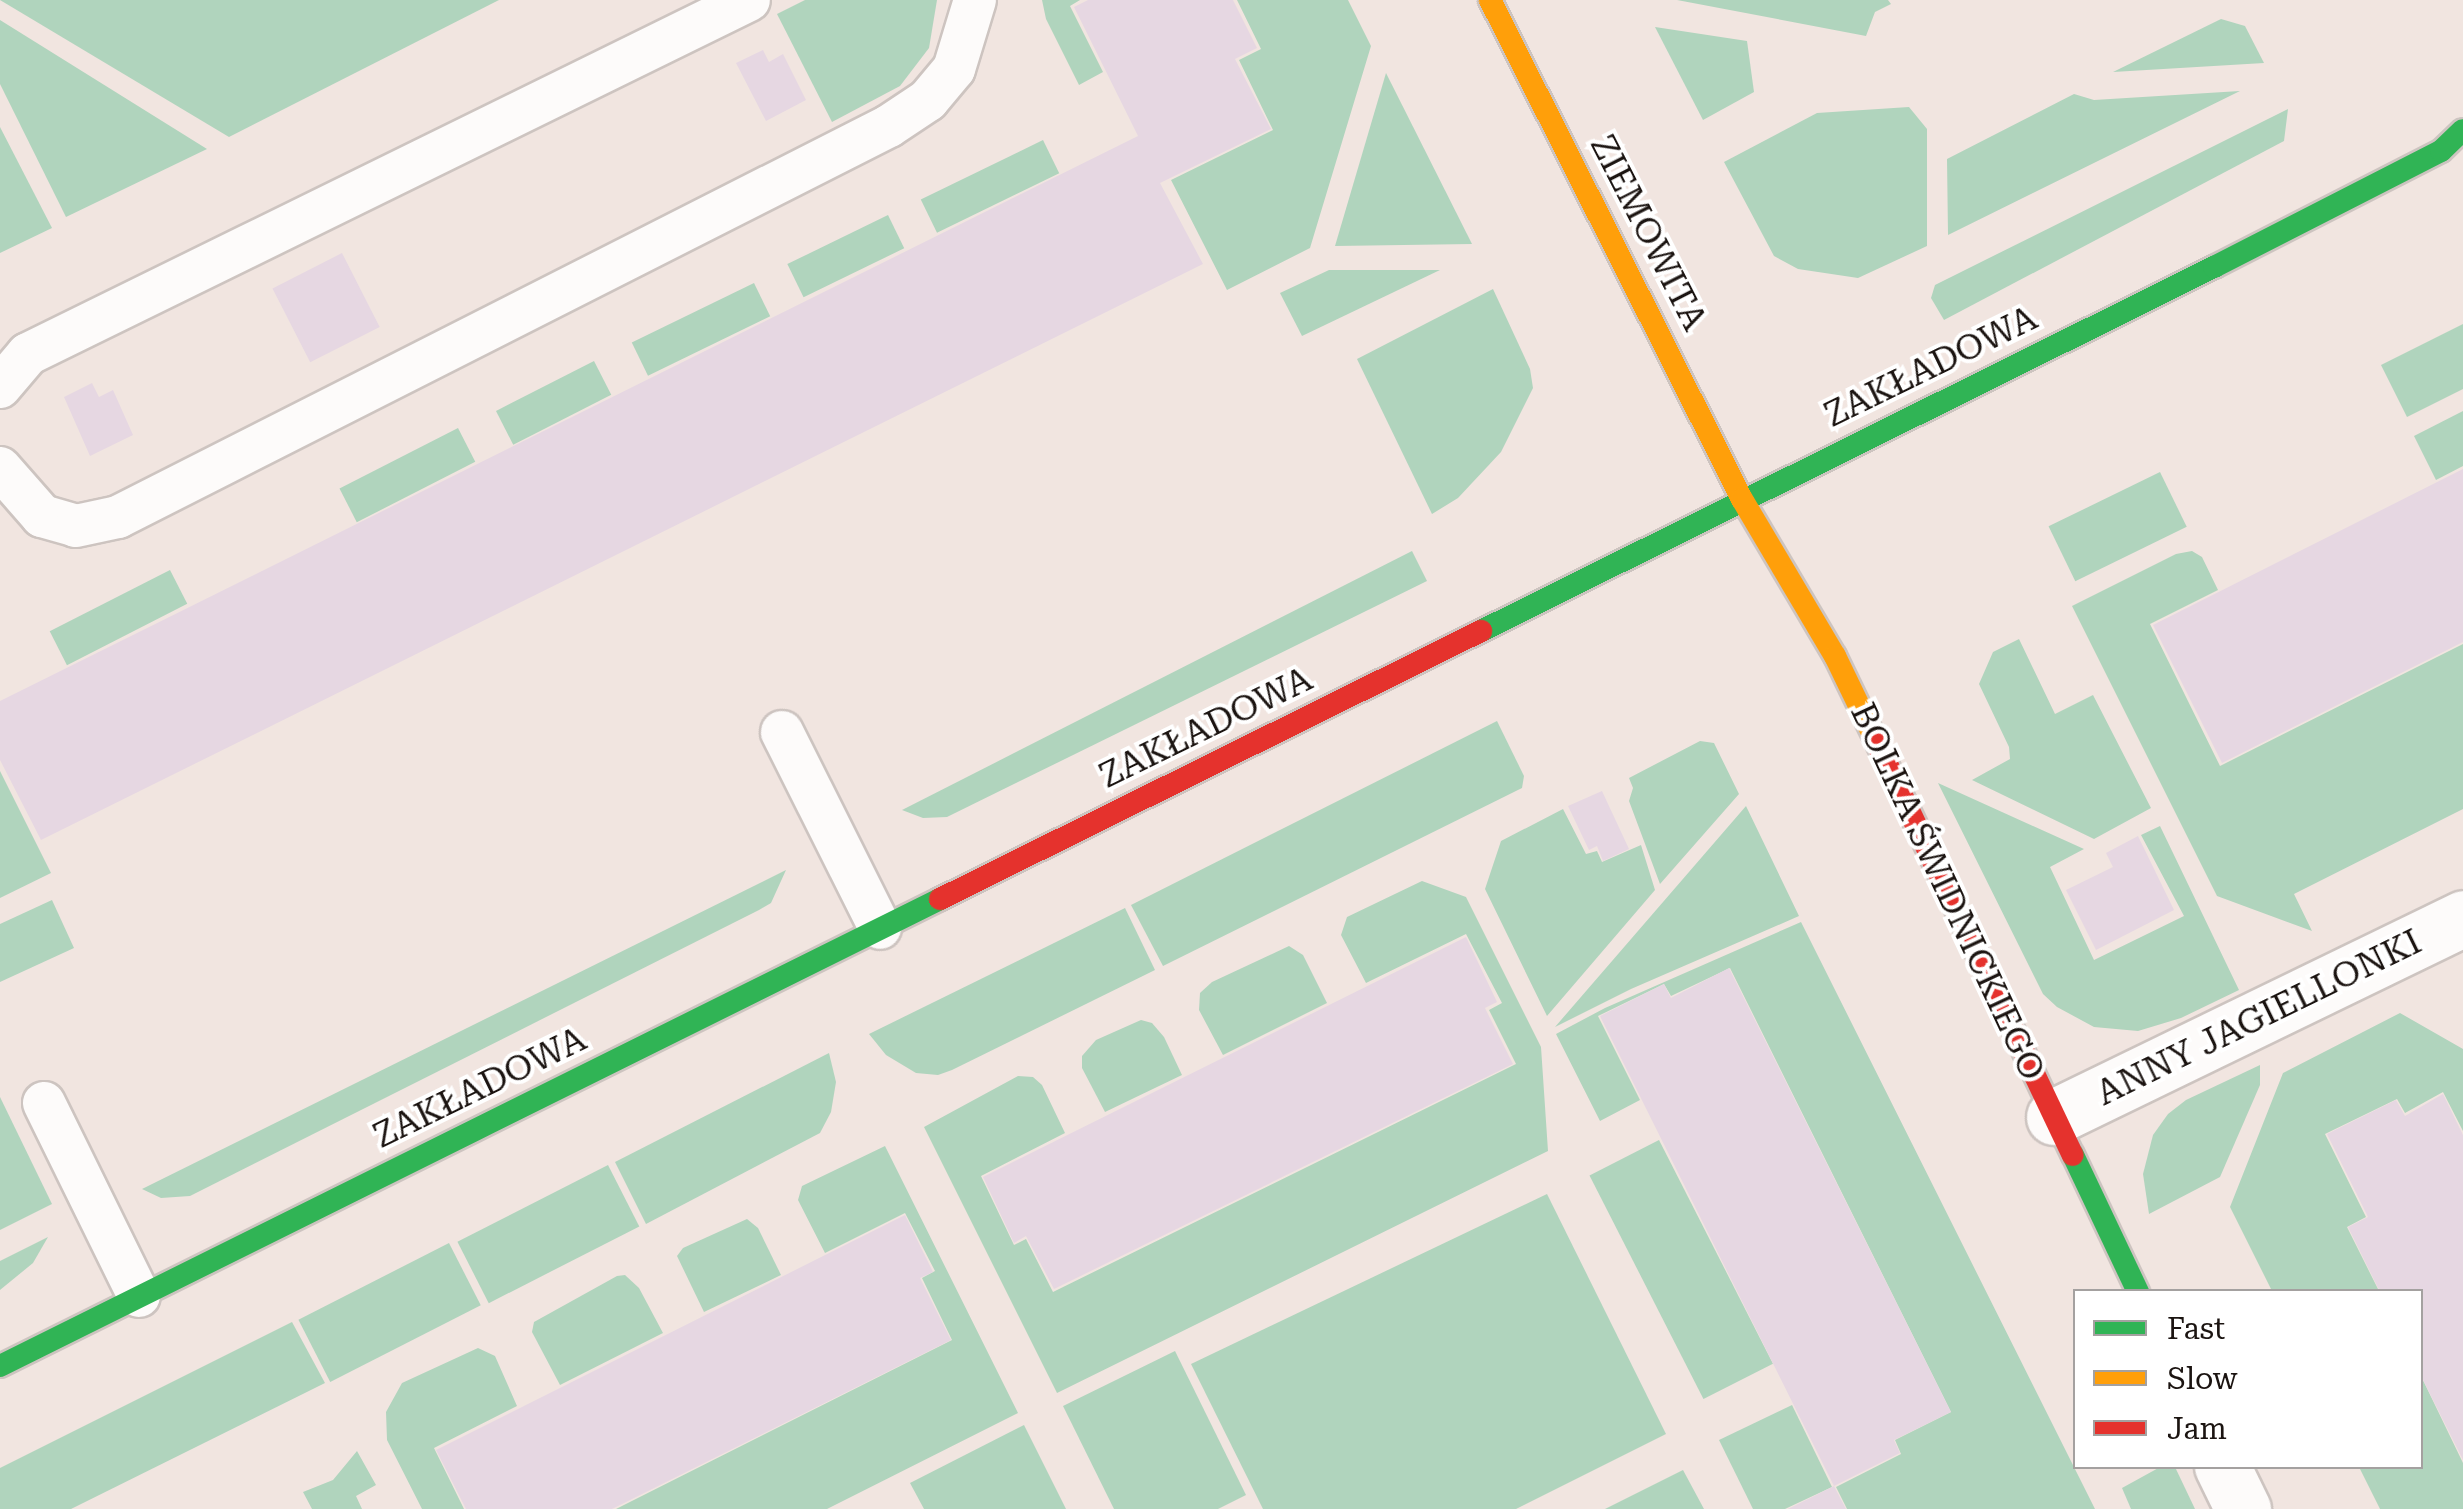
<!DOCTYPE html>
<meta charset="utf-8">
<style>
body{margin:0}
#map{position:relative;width:2463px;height:1509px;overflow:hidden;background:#f1e5e0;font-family:"Roboto Serif",serif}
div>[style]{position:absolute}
.green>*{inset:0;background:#b0d4bd;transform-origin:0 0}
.building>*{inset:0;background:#e6d7e2;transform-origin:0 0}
.roads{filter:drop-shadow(2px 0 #cdc4c0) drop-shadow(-2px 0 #cdc4c0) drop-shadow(0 2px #cdc4c0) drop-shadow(0 -2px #cdc4c0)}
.lane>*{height:42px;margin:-21px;padding:0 21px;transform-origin:21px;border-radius:21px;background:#fdfbfa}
.street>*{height:55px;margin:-27.5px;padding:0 27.5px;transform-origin:27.5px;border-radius:27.5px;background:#fdfbfa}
.fast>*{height:22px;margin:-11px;padding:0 11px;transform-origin:11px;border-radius:11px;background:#30b455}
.slow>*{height:22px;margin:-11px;padding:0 11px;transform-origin:11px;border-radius:11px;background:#ff9f0a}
.jam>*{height:22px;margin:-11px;padding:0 11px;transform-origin:11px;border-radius:11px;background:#e5322d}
span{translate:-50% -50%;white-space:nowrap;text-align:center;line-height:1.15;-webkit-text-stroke:8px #fff;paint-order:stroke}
.street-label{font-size:35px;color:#1b1411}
.legend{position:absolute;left:2073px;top:1289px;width:350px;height:180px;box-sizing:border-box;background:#fff;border:2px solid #a4a1a0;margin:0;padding:12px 18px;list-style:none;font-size:30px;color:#1b1411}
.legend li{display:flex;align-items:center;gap:20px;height:50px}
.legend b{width:50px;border:2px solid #a4a1a0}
</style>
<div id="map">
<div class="green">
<div style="clip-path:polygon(0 0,499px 0,229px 137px)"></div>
<div style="clip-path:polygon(805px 0,937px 0,929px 48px,900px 86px,832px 122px,777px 14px)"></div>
<div style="clip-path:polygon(1042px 0,1080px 0,1070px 6px,1103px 72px,1079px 85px,1046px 19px)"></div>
<div style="clip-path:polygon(1237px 0,1348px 0,1371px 46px,1310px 248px,1227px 290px,1171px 180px,1273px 130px,1239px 60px,1261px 49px)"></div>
<div style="clip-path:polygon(1677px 0,1888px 0,1891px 4px,1875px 12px,1866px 36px)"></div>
<div style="clip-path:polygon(2221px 19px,2245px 26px,2264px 63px,2113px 72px)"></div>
<div style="clip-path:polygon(0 20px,207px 149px,66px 217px,0 84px)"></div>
<div style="clip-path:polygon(1655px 27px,1747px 41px,1754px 92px,1703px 120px)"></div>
<div style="clip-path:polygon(1386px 73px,1472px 244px,1335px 246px)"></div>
<div style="clip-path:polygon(2240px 91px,1948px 235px,1947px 159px,2074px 94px,2094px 100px)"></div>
<div style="clip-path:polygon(1909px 107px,1927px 129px,1927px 246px,1858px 278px,1798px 269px,1774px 256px,1724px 162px,1817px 113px)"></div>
<div style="clip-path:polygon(2288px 109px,2284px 141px,1944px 320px,1931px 298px,1935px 285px)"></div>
<div style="clip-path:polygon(0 127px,52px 228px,0 253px)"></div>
<div style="left:1043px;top:140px;width:37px;height:136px;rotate:64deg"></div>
<div style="left:888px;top:215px;width:37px;height:112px;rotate:64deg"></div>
<div style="clip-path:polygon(1329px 270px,1440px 270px,1302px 336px,1280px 293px)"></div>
<div style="left:754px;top:283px;width:37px;height:136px;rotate:64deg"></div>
<div style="clip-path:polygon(1493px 289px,1530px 369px,1533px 388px,1501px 452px,1458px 498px,1432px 514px,1357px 359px)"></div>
<div style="clip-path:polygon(2463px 324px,2463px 389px,2407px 417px,2381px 365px)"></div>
<div style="left:594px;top:361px;width:38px;height:110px;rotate:63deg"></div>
<div style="clip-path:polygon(2463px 411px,2463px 466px,2436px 480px,2414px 436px)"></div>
<div style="left:458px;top:428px;width:38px;height:133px;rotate:63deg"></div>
<div style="left:2160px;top:472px;width:61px;height:124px;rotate:64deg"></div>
<div style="clip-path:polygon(1412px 551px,1427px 581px,947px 817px,923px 818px,902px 810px)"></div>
<div style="clip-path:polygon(2192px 551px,2202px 557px,2218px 590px,2150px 624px,2220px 766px,2463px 644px,2463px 809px,2294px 894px,2312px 931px,2217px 896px,2072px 606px,2176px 554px)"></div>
<div style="left:170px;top:570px;width:38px;height:135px;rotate:63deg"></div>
<div style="clip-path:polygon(2019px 639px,2055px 714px,2093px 695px,2151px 808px,2094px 839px,1972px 780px,2010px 759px,2009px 747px,1979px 684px,1993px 652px)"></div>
<div style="clip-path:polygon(1497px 721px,1524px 776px,1522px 788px,1163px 966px,1131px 905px)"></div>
<div style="clip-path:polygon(1700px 741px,1714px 743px,1739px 794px,1660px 884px,1629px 801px,1633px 788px,1629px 778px)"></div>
<div style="clip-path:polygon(0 771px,51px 873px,0 898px)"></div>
<div style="clip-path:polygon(1938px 783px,2084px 849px,2050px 867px,2094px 960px,2184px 916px,2141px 835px,2160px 826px,2239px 990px,2181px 1018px,2138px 1031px,2094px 1027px,2057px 1007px,2043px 994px)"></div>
<div style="clip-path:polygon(1746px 806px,1799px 916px,1631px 989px,1555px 1027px)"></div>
<div style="clip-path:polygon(1563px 809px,1586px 854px,1597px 851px,1602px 862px,1641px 845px,1655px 890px,1547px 1016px,1485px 889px,1501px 841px)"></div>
<div style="clip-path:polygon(786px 870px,771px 903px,759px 910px,190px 1196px,161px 1198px,142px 1189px)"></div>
<div style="clip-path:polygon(1422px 881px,1466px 897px,1541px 1047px,1548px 1151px,1057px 1393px,924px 1127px,1018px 1076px,1033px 1077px,1042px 1085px,1065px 1133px,981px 1176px,1014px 1245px,1026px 1239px,1053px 1292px,1516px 1064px,1489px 1010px,1502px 1003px,1466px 934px,1366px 983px,1341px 935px,1347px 917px)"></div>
<div style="clip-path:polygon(52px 900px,74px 948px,0 982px,0 924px)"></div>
<div style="clip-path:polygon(1125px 908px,1155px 970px,952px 1070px,938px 1075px,916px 1073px,886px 1055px,869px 1034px)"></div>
<div style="clip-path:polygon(1801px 922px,2095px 1509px,1847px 1509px,1836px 1487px,1901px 1454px,1895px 1440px,1951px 1412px,1730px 968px,1671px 996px,1664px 984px,1598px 1016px,1640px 1100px,1600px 1121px,1556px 1034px,1605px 1008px)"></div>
<div style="clip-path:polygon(1289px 946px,1303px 955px,1327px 1003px,1223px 1055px,1199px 1010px,1200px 993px,1212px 982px)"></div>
<div style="clip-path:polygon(2400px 1013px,2463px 1049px,2463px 1131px,2443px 1092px,2405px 1113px,2397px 1099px,2325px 1134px,2366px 1217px,2347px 1227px,2379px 1291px,2272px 1291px,2230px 1207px,2283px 1073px)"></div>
<div style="clip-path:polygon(1141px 1020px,1152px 1023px,1164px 1037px,1182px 1075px,1105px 1112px,1082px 1068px,1082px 1056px,1096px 1040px)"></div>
<div style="clip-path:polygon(829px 1053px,836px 1082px,831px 1112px,820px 1133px,646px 1224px,615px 1162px)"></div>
<div style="clip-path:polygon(2260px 1065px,2260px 1085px,2220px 1177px,2149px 1214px,2143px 1174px,2153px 1135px,2168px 1114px,2186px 1100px)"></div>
<div style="clip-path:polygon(0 1097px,52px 1204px,0 1230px)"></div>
<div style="left:1659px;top:1140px;width:251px;height:78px;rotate:63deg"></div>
<div style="clip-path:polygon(885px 1146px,1018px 1413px,827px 1509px,616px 1509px,952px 1340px,922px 1278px,935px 1271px,905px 1213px,825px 1253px,798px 1200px,802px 1186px)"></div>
<div style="left:608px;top:1165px;width:69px;height:169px;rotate:63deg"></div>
<div style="clip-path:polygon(1547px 1194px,1666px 1434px,1516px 1509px,1263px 1509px,1191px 1364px)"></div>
<div style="clip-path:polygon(747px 1219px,758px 1228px,781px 1275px,704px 1312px,677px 1256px,683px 1248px)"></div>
<div style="clip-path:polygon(48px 1237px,33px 1263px,0 1290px,0 1261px)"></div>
<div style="left:449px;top:1243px;width:70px;height:169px;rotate:63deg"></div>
<div style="clip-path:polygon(625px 1275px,639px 1288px,663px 1333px,560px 1385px,532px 1332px,534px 1322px,617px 1276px)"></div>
<div style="clip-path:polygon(292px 1322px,325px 1383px,71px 1509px,0 1509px,0 1468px)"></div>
<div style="clip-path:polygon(478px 1348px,495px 1356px,517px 1406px,434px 1448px,464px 1509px,422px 1509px,387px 1440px,386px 1412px,402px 1383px)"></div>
<div style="clip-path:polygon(1175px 1351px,1246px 1495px,1218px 1509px,1114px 1509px,1063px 1406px)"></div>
<div style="clip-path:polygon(2421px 1376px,2463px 1463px,2463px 1509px,2380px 1509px,2359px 1467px,2420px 1466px)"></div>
<div style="clip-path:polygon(1792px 1405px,1832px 1487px,1785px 1509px,1753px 1509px,1719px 1440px)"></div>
<div style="clip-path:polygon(1024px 1425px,1066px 1509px,924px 1509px,910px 1483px)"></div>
<div style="clip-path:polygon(357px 1451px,376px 1485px,356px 1496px,362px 1509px,312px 1509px,303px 1492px,333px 1480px)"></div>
<div style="clip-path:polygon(2162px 1466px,2175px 1467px,2195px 1509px,2131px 1509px,2122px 1488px)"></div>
<div style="clip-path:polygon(1683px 1470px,1704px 1509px,1605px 1509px)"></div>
</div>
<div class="building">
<div style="clip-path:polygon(1088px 0,1233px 0,1257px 48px,1235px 59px,1271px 129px,1160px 183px,1203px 264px,41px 840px,0 760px,0 701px,1138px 136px,1074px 7px)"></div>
<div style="clip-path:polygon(763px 50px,769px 62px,783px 54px,806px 100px,766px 121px,736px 63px)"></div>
<div style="left:342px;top:253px;width:83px;height:78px;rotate:63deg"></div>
<div style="clip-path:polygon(92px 383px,99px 397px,113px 390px,133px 435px,90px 456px,64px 397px)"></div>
<div style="clip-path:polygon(2463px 469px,2463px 642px,2222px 763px,2153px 625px)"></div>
<div style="clip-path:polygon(1602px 791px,1629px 849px,1603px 861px,1597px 846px,1589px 850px,1568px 806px)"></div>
<div style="clip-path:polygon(2138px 836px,2174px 910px,2096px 950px,2066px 890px,2113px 867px,2106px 853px)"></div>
<div style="clip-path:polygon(1466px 937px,1497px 1002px,1485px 1008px,1513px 1064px,1054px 1289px,1026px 1236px,1014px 1243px,983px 1177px)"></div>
<div style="clip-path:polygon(1729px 968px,1951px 1412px,1894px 1440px,1900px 1453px,1834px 1486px,1600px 1016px,1664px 984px,1671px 998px)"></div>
<div style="clip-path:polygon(2443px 1094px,2463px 1135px,2463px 1460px,2420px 1374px,2420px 1292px,2380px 1292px,2348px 1227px,2368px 1217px,2327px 1134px,2396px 1100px,2405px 1116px)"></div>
<div style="clip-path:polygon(905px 1215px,933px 1272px,920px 1278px,951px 1340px,612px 1509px,466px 1509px,436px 1450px)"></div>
<div style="clip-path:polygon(1834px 1486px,1846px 1509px,1788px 1509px)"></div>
</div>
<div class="roads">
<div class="lane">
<div style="left:0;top:387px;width:43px;rotate:-49.7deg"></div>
<div style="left:28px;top:354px;width:803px;rotate:-26.15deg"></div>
<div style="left:0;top:468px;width:64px;rotate:48.8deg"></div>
<div style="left:42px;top:516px;width:35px;rotate:16deg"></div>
<div style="left:76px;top:526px;width:43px;rotate:-12.1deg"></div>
<div style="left:118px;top:517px;width:864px;rotate:-26.89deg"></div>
<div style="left:889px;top:126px;width:47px;rotate:-33.7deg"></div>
<div style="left:928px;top:100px;width:40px;rotate:-50deg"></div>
<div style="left:954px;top:69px;width:72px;rotate:-73.1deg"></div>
<div style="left:782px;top:732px;width:219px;rotate:63.4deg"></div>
<div style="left:44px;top:1103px;width:215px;rotate:63.8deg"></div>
</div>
<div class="street">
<div style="left:2054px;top:1117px;width:455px;rotate:-25.9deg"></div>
<div style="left:2222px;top:1466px;width:48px;rotate:64deg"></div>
</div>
<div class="fast">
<div style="left:1481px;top:631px;width:818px;rotate:-26.41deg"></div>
<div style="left:2214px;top:267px;width:255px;rotate:-27.1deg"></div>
<div style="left:2441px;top:151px;width:30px;rotate:-44deg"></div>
<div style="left:2073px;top:1155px;width:152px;rotate:64.6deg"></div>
<div style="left:0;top:1366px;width:1050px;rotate:-26.42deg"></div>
</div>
<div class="slow">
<div style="left:1490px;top:0;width:559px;rotate:63.21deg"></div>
<div style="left:1742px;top:499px;width:182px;rotate:59.4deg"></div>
<div style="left:1835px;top:656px;width:97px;rotate:64.2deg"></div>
</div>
<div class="jam">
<div style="left:1877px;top:743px;width:456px;rotate:64.6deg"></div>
<div style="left:940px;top:899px;width:604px;rotate:-26.35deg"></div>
</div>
</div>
<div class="street-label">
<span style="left:1648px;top:233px;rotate:63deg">ZIEMOWITA</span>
<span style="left:1931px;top:367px;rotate:-26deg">ZAKŁADOWA</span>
<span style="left:1206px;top:728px;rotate:-26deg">ZAKŁADOWA</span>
<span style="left:1947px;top:892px;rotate:65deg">BOLKA ŚWIDNICKIEGO</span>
<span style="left:2259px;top:1018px;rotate:-26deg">ANNY JAGIELLONKI</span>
<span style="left:480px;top:1088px;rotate:-26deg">ZAKŁADOWA</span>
</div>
<ul class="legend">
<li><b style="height:12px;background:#30b455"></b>Fast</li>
<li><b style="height:12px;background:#ff9f0a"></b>Slow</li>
<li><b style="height:12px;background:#e5322d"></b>Jam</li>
</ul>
</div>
